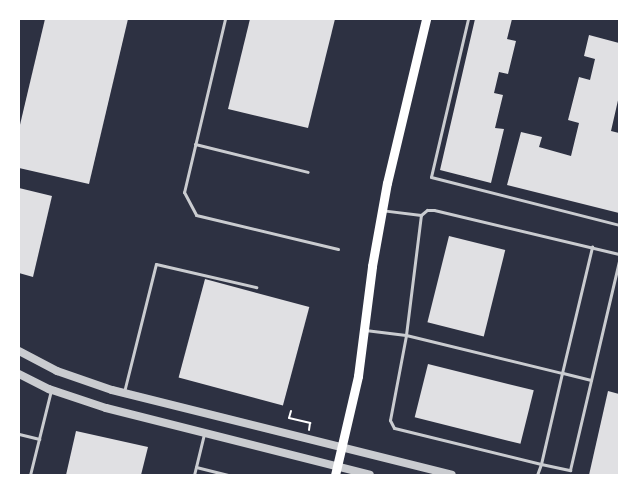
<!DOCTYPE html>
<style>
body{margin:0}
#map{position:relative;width:638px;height:494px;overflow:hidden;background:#2d3142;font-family:Montserrat,sans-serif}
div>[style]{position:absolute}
.building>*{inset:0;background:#e0e0e3;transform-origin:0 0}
.path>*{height:2px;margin:-1px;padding:0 1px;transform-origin:1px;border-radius:1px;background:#fff}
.service>*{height:3px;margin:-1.5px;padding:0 1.5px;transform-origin:1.5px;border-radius:1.5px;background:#caccd0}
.tertiary>*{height:8px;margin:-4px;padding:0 4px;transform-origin:4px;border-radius:4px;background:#caccd0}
.secondary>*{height:9px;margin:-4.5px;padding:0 4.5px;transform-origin:4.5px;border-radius:4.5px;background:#fff}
span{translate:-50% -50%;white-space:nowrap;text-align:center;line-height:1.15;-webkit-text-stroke:5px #fff;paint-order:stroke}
.frame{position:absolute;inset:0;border:20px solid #fff;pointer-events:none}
</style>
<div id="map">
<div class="building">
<div style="clip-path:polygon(45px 19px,128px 19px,89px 184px,19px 168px,19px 129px)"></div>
<div style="clip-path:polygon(250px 19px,335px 19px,308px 128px,228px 109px)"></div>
<div style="clip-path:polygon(475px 19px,512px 19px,507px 39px,516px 41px,508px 74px,499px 72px,494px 93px,503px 95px,495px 128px,504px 129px,491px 183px,440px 170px)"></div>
<div style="clip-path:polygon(589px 35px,619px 43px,619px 96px,611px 131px,619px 133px,619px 213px,507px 185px,521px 132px,542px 137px,539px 147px,571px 156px,579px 123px,568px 120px,579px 77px,590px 80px,595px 59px,584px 56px)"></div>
<div style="clip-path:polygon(19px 188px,52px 196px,33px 277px,19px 273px)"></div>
<div style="left:449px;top:236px;width:58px;height:89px;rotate:14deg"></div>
<div style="left:205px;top:279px;width:108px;height:102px;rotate:15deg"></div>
<div style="left:428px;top:364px;width:109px;height:55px;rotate:14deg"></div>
<div style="clip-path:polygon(608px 391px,619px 394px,619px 472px,618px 475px,589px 475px)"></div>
<div style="clip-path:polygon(76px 431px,148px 447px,141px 475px,66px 475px)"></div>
</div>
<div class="path">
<div style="left:291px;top:411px;width:7px;rotate:106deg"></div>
<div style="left:289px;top:418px;width:22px;rotate:13deg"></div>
<div style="left:310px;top:423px;width:7px;rotate:98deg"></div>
</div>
<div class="service">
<div style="left:225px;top:19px;width:178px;rotate:103.3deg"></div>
<div style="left:184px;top:192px;width:26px;rotate:62deg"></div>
<div style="left:196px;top:215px;width:146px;rotate:13.5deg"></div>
<div style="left:468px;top:19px;width:162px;rotate:103.2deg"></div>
<div style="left:431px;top:177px;width:194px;rotate:14.3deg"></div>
<div style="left:195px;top:144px;width:116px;rotate:13.9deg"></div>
<div style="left:421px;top:215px;width:8px;rotate:-40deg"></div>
<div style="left:427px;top:210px;width:7px"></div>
<div style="left:434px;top:210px;width:190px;rotate:13.4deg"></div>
<div style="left:365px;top:330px;width:41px;rotate:7deg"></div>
<div style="left:406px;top:335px;width:121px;rotate:-82.9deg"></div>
<div style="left:421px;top:215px;width:38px;rotate:-173deg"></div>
<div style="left:591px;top:380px;width:30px;rotate:-166deg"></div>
<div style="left:562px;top:373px;width:130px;rotate:-76.6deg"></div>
<div style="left:124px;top:392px;width:132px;rotate:-76deg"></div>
<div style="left:156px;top:264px;width:103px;rotate:13deg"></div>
<div style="left:19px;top:434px;width:21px;rotate:14deg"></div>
<div style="left:196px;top:467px;width:34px;rotate:14deg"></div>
<div style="left:30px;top:475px;width:88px;rotate:-76.1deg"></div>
<div style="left:194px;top:475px;width:42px;rotate:-76.3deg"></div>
<div style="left:537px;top:475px;width:12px;rotate:-70deg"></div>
<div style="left:541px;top:464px;width:151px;rotate:-166.2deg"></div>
<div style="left:394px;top:428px;width:9px;rotate:-117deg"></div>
<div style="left:390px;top:420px;width:86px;rotate:-79.3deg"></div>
<div style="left:406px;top:335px;width:161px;rotate:13.7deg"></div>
<div style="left:562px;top:373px;width:93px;rotate:103deg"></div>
<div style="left:541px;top:464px;width:30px;rotate:12deg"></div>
<div style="left:570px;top:470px;width:215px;rotate:-76.8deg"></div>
</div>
<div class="tertiary">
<div style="left:19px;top:351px;width:43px;rotate:27.8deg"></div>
<div style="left:57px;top:371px;width:58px;rotate:19.1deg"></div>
<div style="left:112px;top:390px;width:350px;rotate:14deg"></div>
<div style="left:19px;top:374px;width:34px;rotate:27deg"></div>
<div style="left:49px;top:389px;width:60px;rotate:18.4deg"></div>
<div style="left:106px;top:408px;width:272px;rotate:14.2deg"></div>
</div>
<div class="secondary">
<div style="left:335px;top:475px;width:102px;rotate:-76.9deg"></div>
<div style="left:358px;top:376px;width:111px;rotate:-82.7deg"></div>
<div style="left:372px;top:266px;width:84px;rotate:-79.8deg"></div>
<div style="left:387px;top:183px;width:169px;rotate:-76.6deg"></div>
</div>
<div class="frame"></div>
</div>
